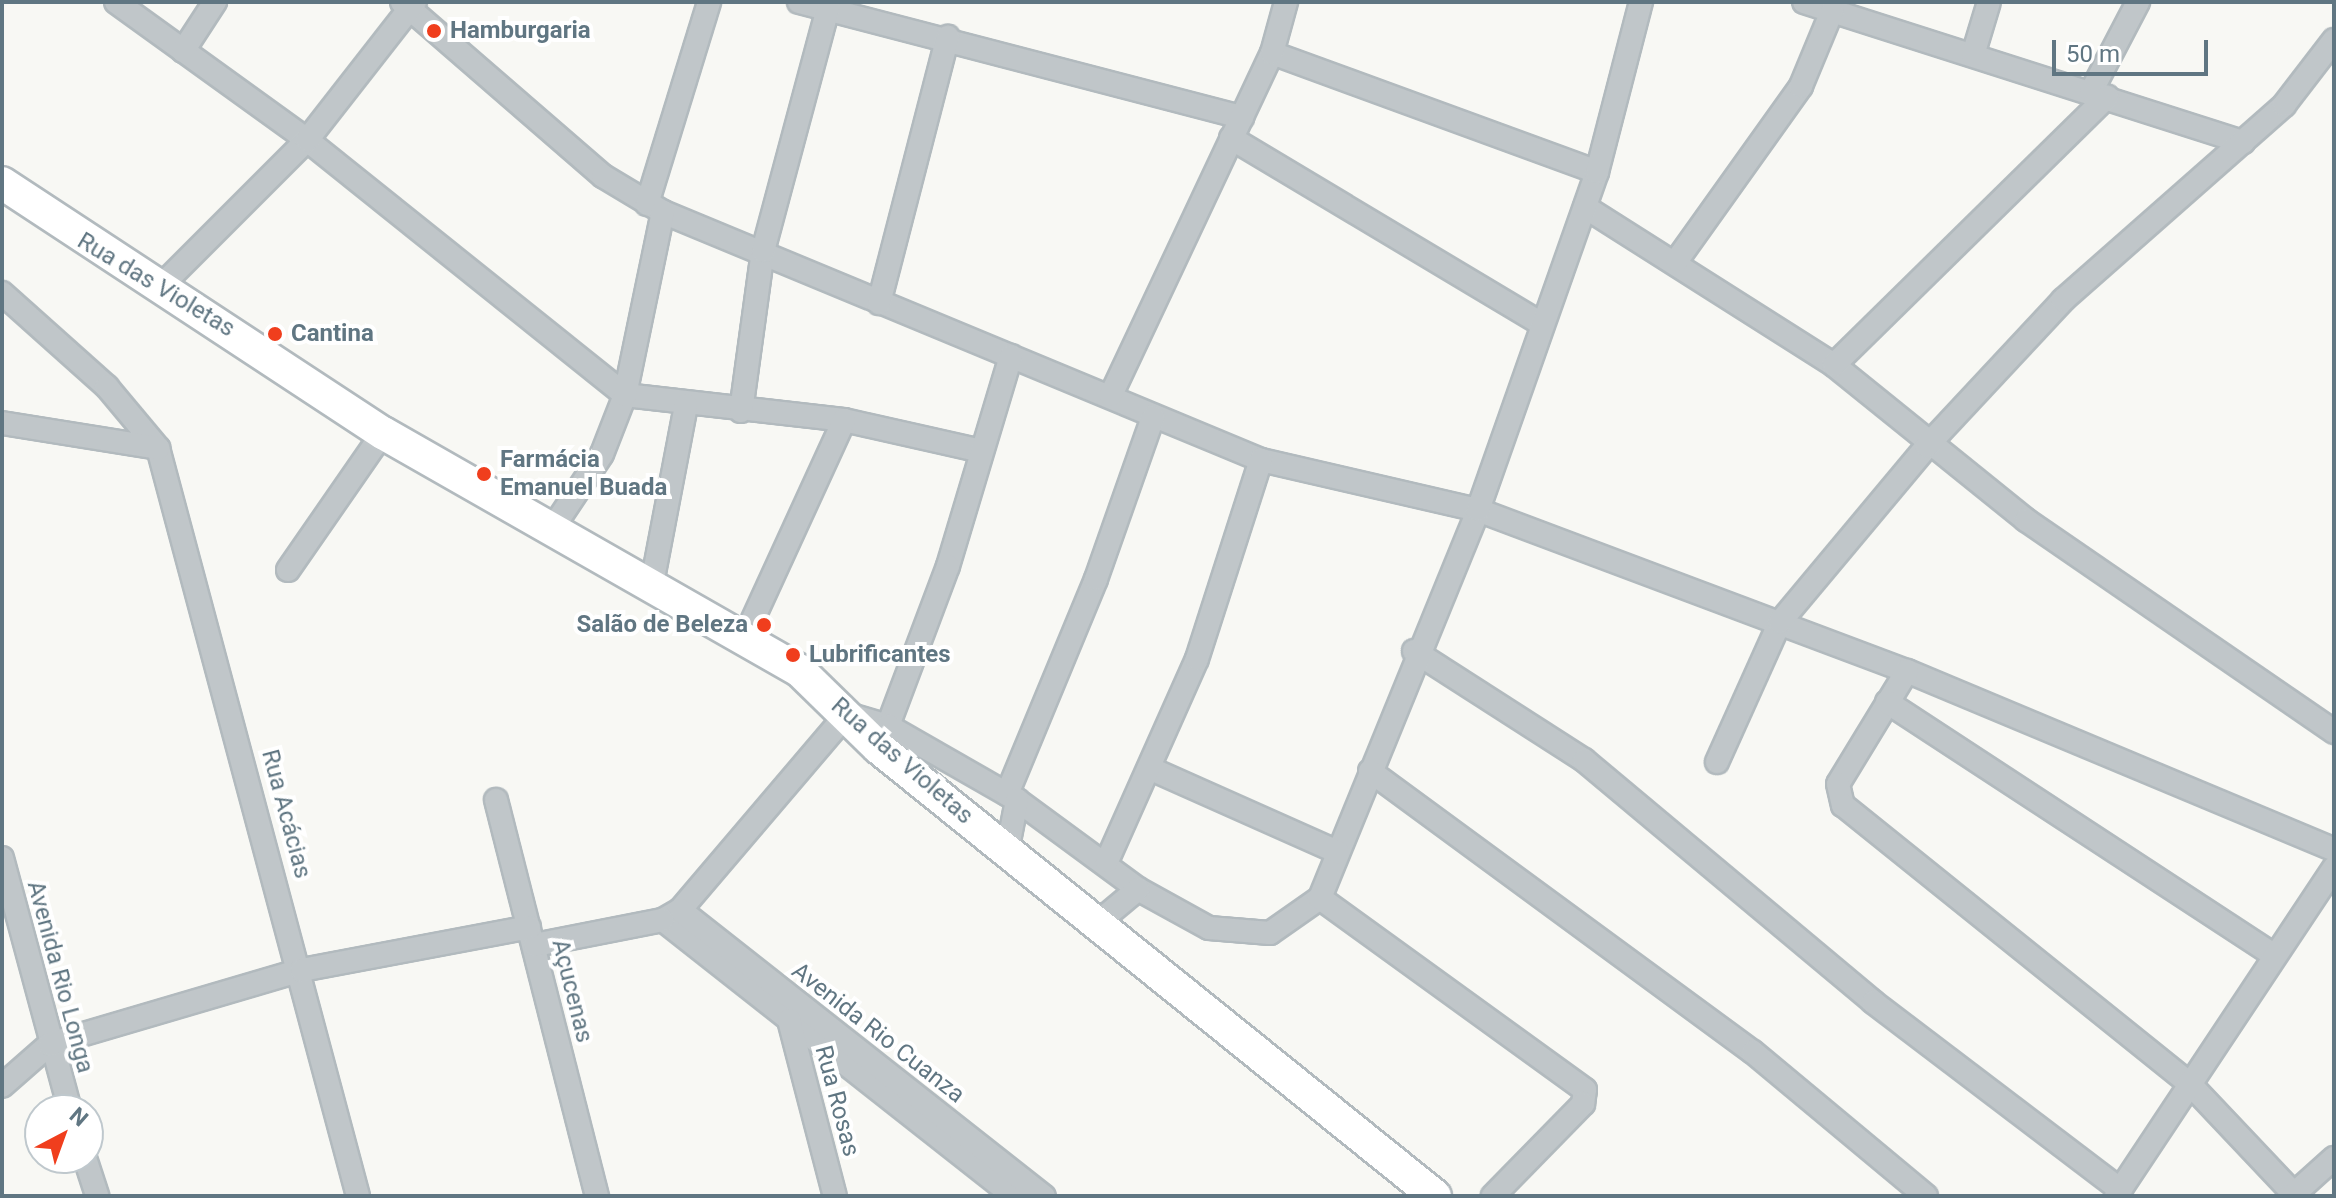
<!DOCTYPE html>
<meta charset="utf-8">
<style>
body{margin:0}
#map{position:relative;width:2336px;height:1198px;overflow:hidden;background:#f8f8f4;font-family:Roboto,sans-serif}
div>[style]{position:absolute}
.roads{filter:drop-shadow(2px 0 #b2babe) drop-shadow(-2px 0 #b2babe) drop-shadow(0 2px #b2babe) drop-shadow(0 -2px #b2babe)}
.street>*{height:22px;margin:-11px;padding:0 11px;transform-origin:11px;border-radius:11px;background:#c0c6c9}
.secondary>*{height:32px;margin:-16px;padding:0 16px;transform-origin:16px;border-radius:16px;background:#fff}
.dots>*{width:22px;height:22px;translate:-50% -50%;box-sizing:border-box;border:4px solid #fff;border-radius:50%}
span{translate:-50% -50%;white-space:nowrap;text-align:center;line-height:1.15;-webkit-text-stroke:8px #fff;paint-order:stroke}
.poi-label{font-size:24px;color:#607682;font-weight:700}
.left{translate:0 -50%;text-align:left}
.right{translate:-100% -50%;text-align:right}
.street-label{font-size:24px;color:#607682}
.frame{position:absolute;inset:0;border:4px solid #607682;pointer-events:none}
.north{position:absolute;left:24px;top:1094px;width:80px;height:80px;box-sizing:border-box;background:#fff;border:2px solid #bfc8cd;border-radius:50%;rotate:41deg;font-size:22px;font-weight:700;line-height:32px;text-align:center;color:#607682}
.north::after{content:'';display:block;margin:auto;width:28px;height:36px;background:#f03e1d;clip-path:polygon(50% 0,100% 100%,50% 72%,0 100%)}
.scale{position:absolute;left:2052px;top:40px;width:156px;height:36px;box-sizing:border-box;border:4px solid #607682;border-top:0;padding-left:10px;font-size:24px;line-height:28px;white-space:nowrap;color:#607682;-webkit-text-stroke:6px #fff;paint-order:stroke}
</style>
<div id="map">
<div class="roads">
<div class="street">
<div style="left:116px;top:2px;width:236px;rotate:35.8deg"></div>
<div style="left:307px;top:140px;width:408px;rotate:38.7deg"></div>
<div style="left:625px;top:395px;width:220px;rotate:6.5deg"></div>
<div style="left:844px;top:420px;width:141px;rotate:12.7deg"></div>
<div style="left:402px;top:2px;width:266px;rotate:40.9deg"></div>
<div style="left:603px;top:176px;width:70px;rotate:31deg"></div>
<div style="left:663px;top:212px;width:647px;rotate:22.52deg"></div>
<div style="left:1261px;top:460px;width:223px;rotate:13deg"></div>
<div style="left:1478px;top:510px;width:458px;rotate:20.6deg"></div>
<div style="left:1907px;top:671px;width:463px;rotate:22.7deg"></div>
<div style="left:799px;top:2px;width:458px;rotate:14.6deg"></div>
<div style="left:1804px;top:2px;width:461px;rotate:17.7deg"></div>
<div style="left:183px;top:51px;width:59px;rotate:-56.9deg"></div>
<div style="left:1272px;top:53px;width:346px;rotate:20.1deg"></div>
<div style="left:1973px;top:55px;width:55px;rotate:-73.2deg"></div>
<div style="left:2091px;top:92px;width:102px;rotate:-62.4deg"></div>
<div style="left:1231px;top:138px;width:362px;rotate:30.9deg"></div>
<div style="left:647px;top:204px;width:211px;rotate:-72.9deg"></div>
<div style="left:1585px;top:207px;width:295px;rotate:32.4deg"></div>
<div style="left:1834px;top:365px;width:247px;rotate:38.9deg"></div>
<div style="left:2026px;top:520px;width:374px;rotate:34.5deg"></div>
<div style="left:1677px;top:260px;width:214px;rotate:-54.5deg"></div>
<div style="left:1801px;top:86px;width:81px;rotate:-67.5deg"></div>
<div style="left:158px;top:289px;width:211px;rotate:-45deg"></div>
<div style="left:307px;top:140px;width:175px;rotate:-52deg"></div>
<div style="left:2px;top:293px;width:141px;rotate:41.8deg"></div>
<div style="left:107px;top:387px;width:80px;rotate:50.1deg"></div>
<div style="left:158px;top:448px;width:774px;rotate:75.03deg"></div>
<div style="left:879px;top:303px;width:275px;rotate:-75.5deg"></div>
<div style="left:1011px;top:356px;width:219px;rotate:106.7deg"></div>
<div style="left:948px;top:566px;width:171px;rotate:110.6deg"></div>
<div style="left:888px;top:726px;width:43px;rotate:-163.7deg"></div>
<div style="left:847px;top:714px;width:257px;rotate:130.4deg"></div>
<div style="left:680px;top:910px;width:20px;rotate:150deg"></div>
<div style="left:663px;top:920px;width:447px;rotate:38.2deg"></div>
<div style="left:1834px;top:365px;width:383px;rotate:-44.5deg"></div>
<div style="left:1111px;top:395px;width:378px;rotate:-64.8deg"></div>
<div style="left:1272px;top:53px;width:53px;rotate:-74.6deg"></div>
<div style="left:741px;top:411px;width:162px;rotate:-82.2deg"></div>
<div style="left:763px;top:251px;width:252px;rotate:-75deg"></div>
<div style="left:2px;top:423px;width:158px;rotate:9.1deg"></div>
<div style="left:552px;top:529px;width:90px;rotate:-56.3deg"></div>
<div style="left:602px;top:454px;width:63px;rotate:-68.7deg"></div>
<div style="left:625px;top:395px;width:187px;rotate:-78.3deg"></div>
<div style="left:288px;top:570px;width:167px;rotate:-55.3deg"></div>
<div style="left:651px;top:589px;width:187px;rotate:-79.2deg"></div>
<div style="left:743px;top:641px;width:243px;rotate:-65.4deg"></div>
<div style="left:1414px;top:651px;width:202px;rotate:32.7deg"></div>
<div style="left:1584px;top:760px;width:377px;rotate:39.9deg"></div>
<div style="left:1873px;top:1002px;width:311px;rotate:37.2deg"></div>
<div style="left:1907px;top:671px;width:132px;rotate:121.4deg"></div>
<div style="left:1838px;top:784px;width:22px;rotate:77deg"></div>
<div style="left:1843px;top:805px;width:444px;rotate:38.8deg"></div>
<div style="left:2189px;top:1083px;width:156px;rotate:46.6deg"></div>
<div style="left:1887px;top:702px;width:460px;rotate:33.2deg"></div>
<div style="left:879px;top:748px;width:24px;rotate:-68deg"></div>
<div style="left:888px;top:726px;width:149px;rotate:29.8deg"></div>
<div style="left:1017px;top:800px;width:150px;rotate:36.3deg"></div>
<div style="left:1138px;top:889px;width:81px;rotate:28.8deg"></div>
<div style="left:1209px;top:928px;width:61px;rotate:4.7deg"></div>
<div style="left:1270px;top:933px;width:61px;rotate:-35deg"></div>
<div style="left:1320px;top:898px;width:419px;rotate:-67.8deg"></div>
<div style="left:1478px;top:510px;width:358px;rotate:-70.6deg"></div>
<div style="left:1597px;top:172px;width:176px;rotate:-75.5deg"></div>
<div style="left:1717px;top:762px;width:154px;rotate:-65.8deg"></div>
<div style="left:1780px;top:622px;width:229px;rotate:-50.1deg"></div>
<div style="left:1927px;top:446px;width:200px;rotate:-47deg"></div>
<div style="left:2063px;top:300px;width:295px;rotate:-41.4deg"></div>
<div style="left:2284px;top:105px;width:82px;rotate:-52.4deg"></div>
<div style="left:1149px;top:768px;width:207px;rotate:24deg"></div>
<div style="left:1370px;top:771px;width:475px;rotate:36.3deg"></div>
<div style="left:1753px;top:1052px;width:225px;rotate:39.8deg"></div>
<div style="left:1007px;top:794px;width:233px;rotate:-67.5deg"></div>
<div style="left:1096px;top:579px;width:172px;rotate:-70.6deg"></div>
<div style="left:496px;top:800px;width:409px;rotate:75.7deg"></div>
<div style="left:1007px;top:852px;width:53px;rotate:-79.1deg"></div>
<div style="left:2px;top:858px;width:261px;rotate:74.9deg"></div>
<div style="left:1107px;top:861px;width:221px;rotate:-66deg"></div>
<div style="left:1197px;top:659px;width:209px;rotate:-72.2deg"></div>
<div style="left:1320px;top:898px;width:327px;rotate:35.9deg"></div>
<div style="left:1585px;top:1090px;width:14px;rotate:98deg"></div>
<div style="left:1583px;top:1104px;width:129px;rotate:134.4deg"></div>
<div style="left:680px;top:910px;width:463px;rotate:38.2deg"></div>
<div style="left:1095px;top:925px;width:56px;rotate:-39.9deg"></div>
<div style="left:535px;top:945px;width:130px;rotate:-11.1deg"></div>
<div style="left:789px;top:1020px;width:182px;rotate:75.4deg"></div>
<div style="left:2px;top:1086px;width:64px;rotate:-41.2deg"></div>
<div style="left:50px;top:1044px;width:263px;rotate:-16.4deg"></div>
<div style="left:302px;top:970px;width:231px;rotate:-10.7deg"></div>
<div style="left:85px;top:1158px;width:40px;rotate:72deg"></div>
<div style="left:2294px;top:1194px;width:54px;rotate:-42deg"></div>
<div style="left:2116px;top:1196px;width:394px;rotate:-56.4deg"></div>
</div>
<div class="secondary">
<div style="left:2px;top:183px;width:456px;rotate:33.3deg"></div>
<div style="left:383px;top:433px;width:480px;rotate:29.7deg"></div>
<div style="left:800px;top:671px;width:110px;rotate:44.3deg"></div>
<div style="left:879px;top:748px;width:714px;rotate:38.86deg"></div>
</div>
</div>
<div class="dots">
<div style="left:434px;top:31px;background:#f03e1d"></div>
<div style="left:275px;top:334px;background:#f03e1d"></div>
<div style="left:484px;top:474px;background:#f03e1d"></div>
<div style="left:764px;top:625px;background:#f03e1d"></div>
<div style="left:793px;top:655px;background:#f03e1d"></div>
</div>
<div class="poi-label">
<span class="left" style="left:450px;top:31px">Hamburgaria</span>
<span class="left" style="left:291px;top:334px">Cantina</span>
<span class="left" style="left:500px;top:474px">Farmácia<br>Emanuel Buada</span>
<span class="right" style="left:748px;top:625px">Salão de Beleza</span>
<span class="left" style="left:809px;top:655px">Lubrificantes</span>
</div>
<div class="street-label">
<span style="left:156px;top:285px;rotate:31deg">Rua das Violetas</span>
<span style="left:902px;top:761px;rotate:41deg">Rua das Violetas</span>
<span style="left:286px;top:814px;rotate:75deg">Rua Acácias</span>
<span style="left:60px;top:977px;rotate:75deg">Avenida Rio Longa</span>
<span style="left:572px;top:991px;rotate:76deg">Açucenas</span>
<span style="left:878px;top:1033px;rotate:38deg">Avenida Rio Cuanza</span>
<span style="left:837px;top:1101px;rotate:75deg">Rua Rosas</span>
</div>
<div class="frame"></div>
<div class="north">N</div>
<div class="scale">50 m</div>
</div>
